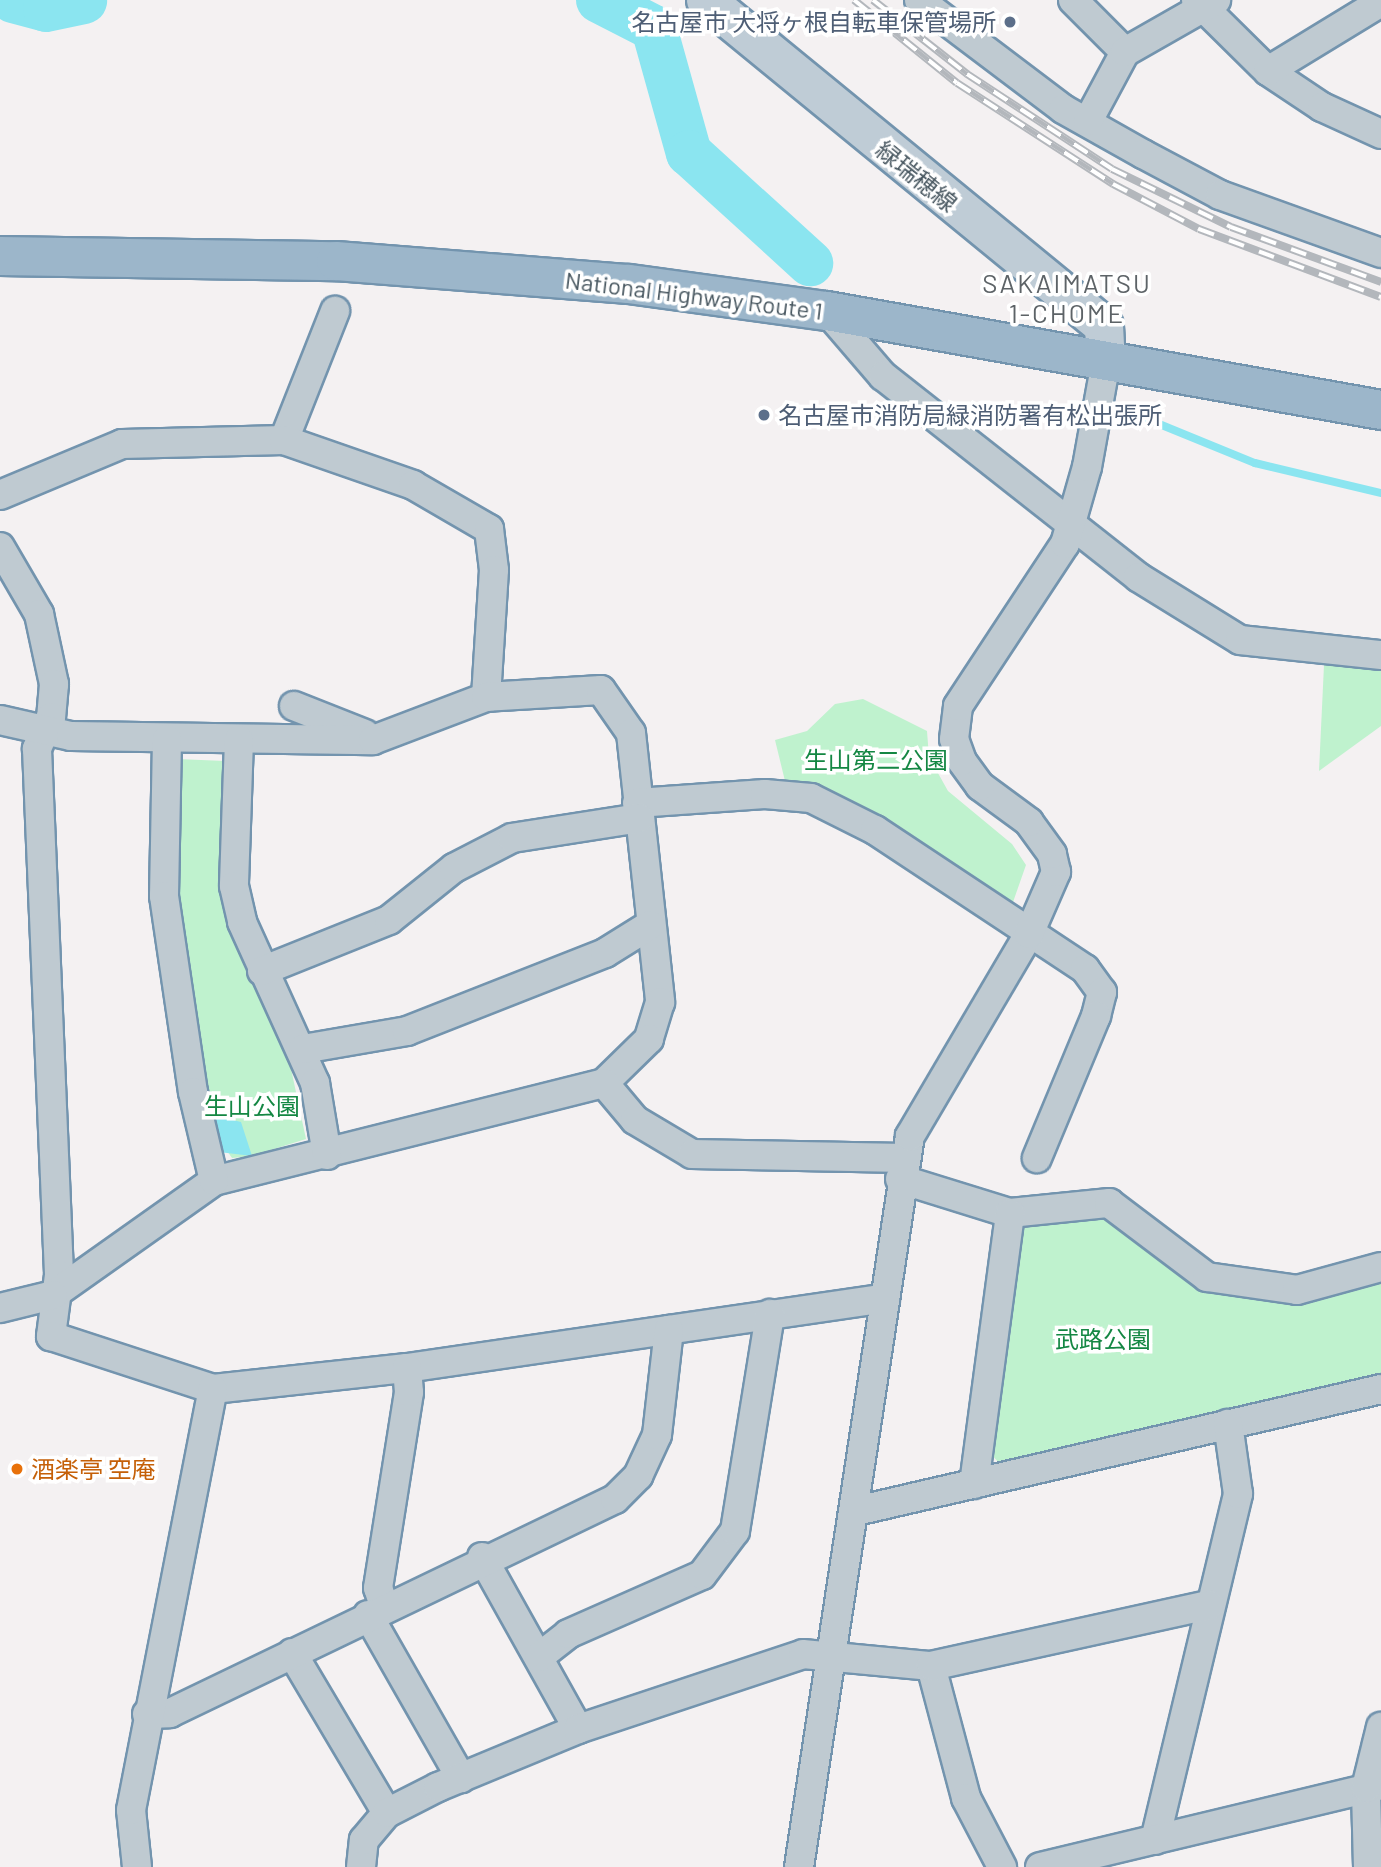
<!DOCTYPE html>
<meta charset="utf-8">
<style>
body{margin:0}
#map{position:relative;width:1381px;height:1867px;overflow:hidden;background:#f4f1f2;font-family:Barlow,"Noto Sans JP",sans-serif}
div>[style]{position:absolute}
.green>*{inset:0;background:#bff2ce}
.water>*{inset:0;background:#8be5f0}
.stream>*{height:8px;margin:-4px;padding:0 4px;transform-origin:4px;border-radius:4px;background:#8be5f0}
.river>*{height:46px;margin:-23px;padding:0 23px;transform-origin:23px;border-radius:23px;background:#8be5f0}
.roads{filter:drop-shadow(2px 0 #7394ae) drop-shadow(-2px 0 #7394ae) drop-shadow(0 2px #7394ae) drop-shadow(0 -2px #7394ae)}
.minor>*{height:28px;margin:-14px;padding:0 14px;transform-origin:14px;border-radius:14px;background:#bfcad1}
.secondary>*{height:38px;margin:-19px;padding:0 19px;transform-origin:19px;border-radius:19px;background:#bfccd6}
.trunk>*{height:38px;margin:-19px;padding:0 19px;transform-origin:19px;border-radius:19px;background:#9cb6ca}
.rail>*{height:8px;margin-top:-4px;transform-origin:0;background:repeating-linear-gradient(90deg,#fff 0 16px,#b3b7bc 0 32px);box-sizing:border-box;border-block:2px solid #b3b7bc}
.dots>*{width:19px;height:19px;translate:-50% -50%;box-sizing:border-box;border:4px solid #fff;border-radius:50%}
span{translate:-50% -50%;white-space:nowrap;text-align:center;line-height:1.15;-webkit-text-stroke:7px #fff;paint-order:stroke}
.service-label{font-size:24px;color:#4e5e75}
.right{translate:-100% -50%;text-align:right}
.left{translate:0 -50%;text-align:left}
.street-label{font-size:24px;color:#485760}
.park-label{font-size:24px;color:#148743}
.food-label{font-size:24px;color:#c56008}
.neighbourhood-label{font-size:26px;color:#5d6367;letter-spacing:2px}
</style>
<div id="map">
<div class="green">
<div style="clip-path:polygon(1324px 665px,1381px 669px,1381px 726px,1319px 771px)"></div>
<div style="clip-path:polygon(863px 699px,927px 731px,929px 757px,948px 791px,1012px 844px,1026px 865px,1012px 905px,840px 796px,785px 781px,775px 740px,807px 731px,835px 704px)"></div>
<div style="clip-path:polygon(177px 759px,225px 761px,245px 958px,290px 1064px,306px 1139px,252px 1156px,232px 1158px,209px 1125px,172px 894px)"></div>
<div style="clip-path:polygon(1103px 1214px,1207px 1291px,1302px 1304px,1381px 1283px,1381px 1377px,1001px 1465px,989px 1452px,1021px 1224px)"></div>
</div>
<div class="water">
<div style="clip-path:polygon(217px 1116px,241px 1122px,252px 1156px,219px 1152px,209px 1125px)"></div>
</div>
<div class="stream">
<div style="left:1142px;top:417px;width:122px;rotate:22.2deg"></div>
<div style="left:1255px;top:463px;width:130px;rotate:13.4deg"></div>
</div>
<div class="river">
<div style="left:13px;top:0;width:34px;rotate:15deg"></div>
<div style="left:46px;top:9px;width:39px;rotate:-12deg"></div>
<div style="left:599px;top:0;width:62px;rotate:27deg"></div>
<div style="left:654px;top:28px;width:130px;rotate:74.4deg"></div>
<div style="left:689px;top:153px;width:164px;rotate:42.3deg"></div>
</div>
<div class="roads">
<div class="minor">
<div style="left:919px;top:0;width:181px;rotate:37.1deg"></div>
<div style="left:1063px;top:109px;width:92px;rotate:29.4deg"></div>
<div style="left:1143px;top:154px;width:87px;rotate:28deg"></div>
<div style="left:1220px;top:195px;width:171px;rotate:19.8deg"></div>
<div style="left:1073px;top:0;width:74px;rotate:45deg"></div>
<div style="left:1196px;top:0;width:101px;rotate:44.6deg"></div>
<div style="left:1268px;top:71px;width:65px;rotate:33.7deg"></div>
<div style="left:1322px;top:107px;width:65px;rotate:24.6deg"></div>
<div style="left:1268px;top:71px;width:132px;rotate:-31.4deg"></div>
<div style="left:1088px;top:121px;width:78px;rotate:-61.8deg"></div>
<div style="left:1125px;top:52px;width:105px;rotate:-29.7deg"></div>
<div style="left:827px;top:311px;width:86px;rotate:49.3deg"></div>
<div style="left:883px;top:376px;width:325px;rotate:38.2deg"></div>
<div style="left:1138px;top:577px;width:120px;rotate:31.7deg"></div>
<div style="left:1240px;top:640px;width:142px;rotate:6.1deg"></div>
<div style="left:284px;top:440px;width:139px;rotate:-68.4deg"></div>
<div style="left:0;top:495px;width:132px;rotate:-22.7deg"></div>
<div style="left:122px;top:444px;width:162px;rotate:-1.4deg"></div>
<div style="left:284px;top:440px;width:137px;rotate:19.2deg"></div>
<div style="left:413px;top:485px;width:88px;rotate:30.1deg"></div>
<div style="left:489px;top:529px;width:41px;rotate:83deg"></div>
<div style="left:494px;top:570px;width:127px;rotate:93.6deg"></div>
<div style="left:0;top:547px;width:78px;rotate:59.8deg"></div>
<div style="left:39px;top:614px;width:72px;rotate:77.9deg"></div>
<div style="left:54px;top:684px;width:33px;rotate:95deg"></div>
<div style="left:51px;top:717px;width:35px;rotate:114deg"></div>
<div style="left:37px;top:749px;width:526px;rotate:87.6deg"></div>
<div style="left:59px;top:1275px;width:62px;rotate:97.5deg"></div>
<div style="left:51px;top:1336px;width:170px;rotate:18.1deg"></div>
<div style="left:213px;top:1389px;width:195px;rotate:-6.2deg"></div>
<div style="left:407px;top:1368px;width:483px;rotate:-8.3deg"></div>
<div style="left:294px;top:706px;width:76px;rotate:21.5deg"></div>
<div style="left:0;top:720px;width:73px;rotate:12.7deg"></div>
<div style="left:71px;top:736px;width:302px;rotate:0.8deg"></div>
<div style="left:373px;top:740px;width:121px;rotate:-20.8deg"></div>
<div style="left:486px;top:697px;width:115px;rotate:-3.5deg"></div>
<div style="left:601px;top:690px;width:52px;rotate:55.1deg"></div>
<div style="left:631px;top:733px;width:271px;rotate:83.8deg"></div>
<div style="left:660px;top:1002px;width:39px;rotate:107deg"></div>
<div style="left:649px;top:1039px;width:63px;rotate:135.6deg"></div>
<div style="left:604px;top:1083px;width:402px;rotate:165.9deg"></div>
<div style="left:214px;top:1181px;width:197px;rotate:144.7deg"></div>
<div style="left:53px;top:1295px;width:55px;rotate:166.2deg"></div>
<div style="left:167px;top:739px;width:157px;rotate:91.1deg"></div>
<div style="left:164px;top:896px;width:198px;rotate:81.6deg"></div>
<div style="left:193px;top:1092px;width:91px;rotate:76.7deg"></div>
<div style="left:239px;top:740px;width:146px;rotate:92deg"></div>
<div style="left:234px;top:886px;width:37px;rotate:77deg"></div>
<div style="left:242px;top:922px;width:177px;rotate:65.6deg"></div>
<div style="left:315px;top:1083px;width:73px;rotate:80.5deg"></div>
<div style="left:637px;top:803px;width:128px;rotate:-4deg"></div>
<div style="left:765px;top:794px;width:46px;rotate:5deg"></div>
<div style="left:811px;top:798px;width:72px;rotate:26.6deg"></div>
<div style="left:875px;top:830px;width:252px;rotate:33.5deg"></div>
<div style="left:1085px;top:969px;width:29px;rotate:54deg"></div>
<div style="left:1102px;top:992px;width:25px;rotate:104deg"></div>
<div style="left:1096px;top:1016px;width:154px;rotate:112.6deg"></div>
<div style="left:262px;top:971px;width:137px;rotate:-21.9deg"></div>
<div style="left:389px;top:920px;width:83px;rotate:-38.7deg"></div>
<div style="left:454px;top:868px;width:65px;rotate:-27.3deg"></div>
<div style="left:512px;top:838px;width:129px;rotate:-8.9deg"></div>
<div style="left:303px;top:1049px;width:106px;rotate:-9.8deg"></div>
<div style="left:407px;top:1031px;width:213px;rotate:-21.5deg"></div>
<div style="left:605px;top:953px;width:53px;rotate:-31.9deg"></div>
<div style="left:604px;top:1083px;width:48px;rotate:50deg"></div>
<div style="left:635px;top:1120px;width:66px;rotate:30.8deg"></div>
<div style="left:692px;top:1154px;width:213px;rotate:1.1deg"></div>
<div style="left:900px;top:1179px;width:115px;rotate:17.2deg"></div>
<div style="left:1010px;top:1213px;width:100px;rotate:-5.8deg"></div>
<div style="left:1109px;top:1203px;width:123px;rotate:37.1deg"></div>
<div style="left:1207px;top:1277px;width:91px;rotate:8.2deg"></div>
<div style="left:1297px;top:1290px;width:87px;rotate:-15.3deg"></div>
<div style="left:974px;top:1484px;width:273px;rotate:-82.4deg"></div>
<div style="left:856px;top:1511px;width:539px;rotate:-13.08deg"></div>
<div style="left:482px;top:1557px;width:197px;rotate:60.8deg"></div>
<div style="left:384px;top:1606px;width:19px;rotate:-108deg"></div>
<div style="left:378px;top:1588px;width:198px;rotate:-81deg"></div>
<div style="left:409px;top:1392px;width:24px;rotate:-95deg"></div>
<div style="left:368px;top:1615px;width:188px;rotate:60.3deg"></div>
<div style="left:292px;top:1653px;width:186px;rotate:59.3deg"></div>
<div style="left:539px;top:1657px;width:37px;rotate:-38deg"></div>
<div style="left:568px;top:1634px;width:146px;rotate:-23.8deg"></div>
<div style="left:702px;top:1575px;width:55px;rotate:-53.1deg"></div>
<div style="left:735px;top:1531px;width:220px;rotate:-80.8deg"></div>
<div style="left:931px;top:1666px;width:137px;rotate:75.1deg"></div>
<div style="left:966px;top:1798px;width:78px;rotate:62.4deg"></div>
<div style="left:147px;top:1714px;width:23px;rotate:-2deg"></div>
<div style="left:170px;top:1713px;width:494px;rotate:-25.7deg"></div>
<div style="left:615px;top:1499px;width:33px;rotate:-45deg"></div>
<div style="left:638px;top:1476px;width:45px;rotate:-65.1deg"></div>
<div style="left:657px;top:1435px;width:106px;rotate:-83.5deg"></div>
<div style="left:1155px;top:1840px;width:356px;rotate:-76.5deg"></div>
<div style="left:1238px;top:1494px;width:71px;rotate:-98.1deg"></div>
<div style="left:137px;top:1867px;width:57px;rotate:-96deg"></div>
<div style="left:131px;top:1810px;width:429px;rotate:-79deg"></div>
<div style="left:361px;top:1867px;width:27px;rotate:-84deg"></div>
<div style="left:364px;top:1840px;width:35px;rotate:-50deg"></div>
<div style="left:387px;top:1813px;width:57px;rotate:-27deg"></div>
<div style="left:438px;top:1787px;width:152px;rotate:-22.5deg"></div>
<div style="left:578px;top:1729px;width:237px;rotate:-18.4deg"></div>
<div style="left:803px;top:1654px;width:129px;rotate:5.4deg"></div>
<div style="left:931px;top:1666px;width:285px;rotate:-12.4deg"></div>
<div style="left:799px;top:1867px;width:739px;rotate:-81.37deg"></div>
<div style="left:910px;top:1136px;width:234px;rotate:-59.5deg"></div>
<div style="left:1029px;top:934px;width:68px;rotate:-66.5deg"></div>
<div style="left:1056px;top:872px;width:18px;rotate:-103deg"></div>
<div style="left:1052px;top:854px;width:39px;rotate:-126deg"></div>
<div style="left:1029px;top:822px;width:61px;rotate:-143.7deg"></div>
<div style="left:980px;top:786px;width:31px;rotate:-126deg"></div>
<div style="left:962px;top:761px;width:23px;rotate:-110deg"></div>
<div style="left:954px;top:739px;width:33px;rotate:-83deg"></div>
<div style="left:958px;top:706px;width:194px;rotate:-56.6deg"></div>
<div style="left:1065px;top:544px;width:80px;rotate:-74.1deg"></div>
<div style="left:1087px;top:467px;width:108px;rotate:-79.8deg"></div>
<div style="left:1040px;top:1867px;width:351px;rotate:-13.5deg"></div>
<div style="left:1368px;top:1867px;width:79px;rotate:-91.5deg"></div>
<div style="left:1366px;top:1788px;width:63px;rotate:-76.2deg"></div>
</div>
<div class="secondary">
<div style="left:706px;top:0;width:514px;rotate:39.32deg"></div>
<div style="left:1104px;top:326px;width:35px;rotate:87deg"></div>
</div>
<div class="trunk">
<div style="left:0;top:256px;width:336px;rotate:0.9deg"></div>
<div style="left:336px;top:261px;width:294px;rotate:4.5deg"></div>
<div style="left:629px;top:284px;width:200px;rotate:7.8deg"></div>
<div style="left:827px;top:311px;width:563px;rotate:10.13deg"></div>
</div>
</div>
<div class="rail">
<div style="left:854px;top:0;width:132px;rotate:38.9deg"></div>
<div style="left:957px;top:83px;width:186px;rotate:32.9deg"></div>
<div style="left:1113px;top:184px;width:97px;rotate:27.6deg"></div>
<div style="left:1199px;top:229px;width:194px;rotate:20.5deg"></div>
<div style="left:873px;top:0;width:120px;rotate:38.2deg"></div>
<div style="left:967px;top:74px;width:173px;rotate:33.2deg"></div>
<div style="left:1112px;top:169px;width:132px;rotate:26deg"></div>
<div style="left:1231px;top:227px;width:160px;rotate:20.1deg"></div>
</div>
<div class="dots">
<div style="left:1010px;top:22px;background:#5c6f8a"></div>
<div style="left:764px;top:415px;background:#5c6f8a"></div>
<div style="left:17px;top:1469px;background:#e8710a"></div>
</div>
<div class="service-label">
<span class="right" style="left:996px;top:22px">名古屋市 大将ヶ根自転車保管場所</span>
<span class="left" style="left:778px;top:415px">名古屋市消防局緑消防署有松出張所</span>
</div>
<div class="street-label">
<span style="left:917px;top:176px;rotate:39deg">緑瑞穂線</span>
<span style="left:694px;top:295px;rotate:7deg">National Highway Route 1</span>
</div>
<div class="park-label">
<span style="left:876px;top:760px">生山第二公園</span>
<span style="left:252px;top:1106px">生山公園</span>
<span style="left:1103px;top:1339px">武路公園</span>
</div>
<div class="food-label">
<span class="left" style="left:31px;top:1469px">酒楽亭 空庵</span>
</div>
<div class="neighbourhood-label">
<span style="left:1067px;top:298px">SAKAIMATSU<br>1-CHOME</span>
</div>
</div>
